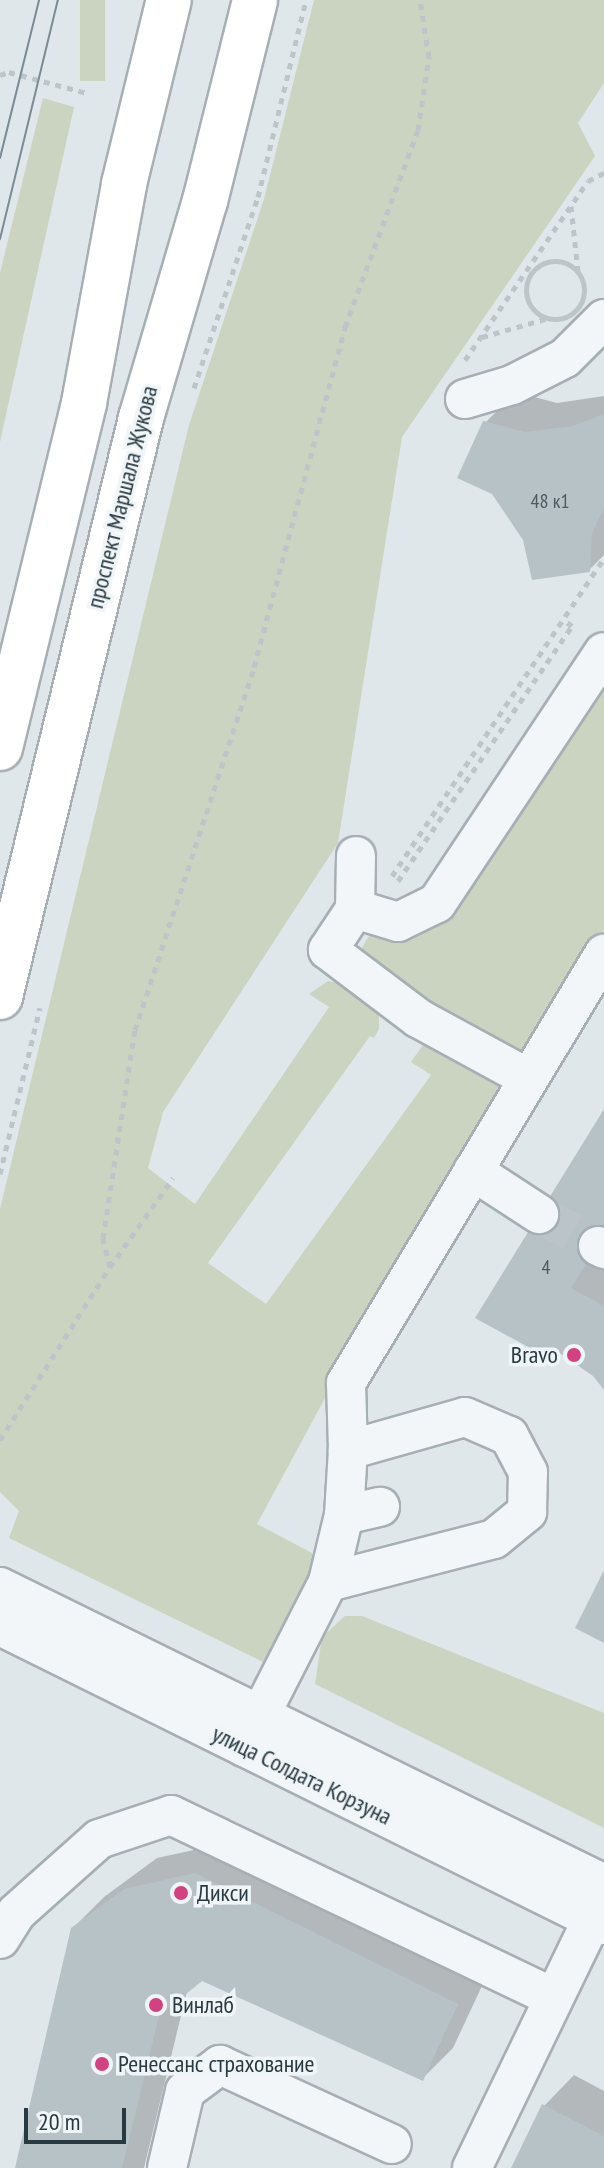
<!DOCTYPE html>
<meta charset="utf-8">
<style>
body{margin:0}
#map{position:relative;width:604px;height:2168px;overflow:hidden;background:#e0e7ea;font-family:"PT Sans Narrow",sans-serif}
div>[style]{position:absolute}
.green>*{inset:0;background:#cbd4c1;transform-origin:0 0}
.shadow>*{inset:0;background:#0003}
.building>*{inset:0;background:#b7c2c7}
.minor-tunnel>*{height:38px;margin-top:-19px;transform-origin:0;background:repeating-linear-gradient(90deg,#bbc4c8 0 38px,transparent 0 57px)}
.path>*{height:5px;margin-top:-2.5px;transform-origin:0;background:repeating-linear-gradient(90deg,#bec5c9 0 6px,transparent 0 12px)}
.path>.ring{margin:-2.5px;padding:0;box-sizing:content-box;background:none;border:5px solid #bec5c9;border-radius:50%}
.roads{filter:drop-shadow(2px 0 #a5afb4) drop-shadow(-2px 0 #a5afb4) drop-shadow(0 2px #a5afb4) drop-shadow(0 -2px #a5afb4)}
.minor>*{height:38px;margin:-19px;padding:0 19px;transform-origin:19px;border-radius:19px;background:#f3f6f8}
.major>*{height:44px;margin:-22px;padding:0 22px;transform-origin:22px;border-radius:22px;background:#fff}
.tram>*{height:2px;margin:-1px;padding:0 1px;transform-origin:1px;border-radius:1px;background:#798b94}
.dots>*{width:22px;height:22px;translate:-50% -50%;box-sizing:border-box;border:4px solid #f0f5f7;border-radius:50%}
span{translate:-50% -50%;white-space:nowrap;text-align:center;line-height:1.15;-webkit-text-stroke:7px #f0f5f7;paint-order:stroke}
.number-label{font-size:20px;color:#4c5b63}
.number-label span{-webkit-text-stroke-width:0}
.street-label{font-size:24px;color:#283942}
.poi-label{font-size:24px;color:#283942}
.right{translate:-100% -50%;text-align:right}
.left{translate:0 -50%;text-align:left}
.scale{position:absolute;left:24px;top:2108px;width:102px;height:36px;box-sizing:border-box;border:4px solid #283942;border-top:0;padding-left:10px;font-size:24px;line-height:28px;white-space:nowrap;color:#283942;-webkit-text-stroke:6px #f0f5f7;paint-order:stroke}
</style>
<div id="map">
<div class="green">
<div style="left:80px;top:0;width:25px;height:81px"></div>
<div style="clip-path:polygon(314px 0,604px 0,604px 83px,578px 123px,595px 156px,402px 437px,338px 843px,163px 1112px,148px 1168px,195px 1204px,329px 1007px,309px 994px,328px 981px,343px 984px,370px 1001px,379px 1016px,379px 1029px,374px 1038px,370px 1036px,208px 1263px,266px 1304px,431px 1075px,411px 1062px,423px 1045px,443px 1045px,509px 1086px,378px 1300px,257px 1524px,312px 1553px,314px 1568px,263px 1662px,9px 1538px,19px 1511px,0 1492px,0 1209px,189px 425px,264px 199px)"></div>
<div style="clip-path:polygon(43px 98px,74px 107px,0 442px,0 273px)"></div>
<div style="clip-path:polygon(604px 685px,604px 930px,525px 1063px,371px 963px,360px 951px,369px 936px,408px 939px,433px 927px,453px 910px)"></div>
<div style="clip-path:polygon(345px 1616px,362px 1616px,604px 1713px,604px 1828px,315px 1684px,322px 1637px)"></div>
</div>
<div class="shadow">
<div style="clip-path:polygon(516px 392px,557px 403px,604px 396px,604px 555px,589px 570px,525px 540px,485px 423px)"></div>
<div style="clip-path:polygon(604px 1113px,604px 1386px,594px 1374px,557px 1349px,550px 1357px)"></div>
<div style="clip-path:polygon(226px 1843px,488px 1973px,453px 2048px,422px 2079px,202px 1979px,187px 1991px,144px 2168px,17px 2168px,72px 1929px,104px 1897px,157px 1858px)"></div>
<div style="clip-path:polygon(574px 2075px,604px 2091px,604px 2168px,513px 2168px,544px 2106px)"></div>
</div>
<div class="building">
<div style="clip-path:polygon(604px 414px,604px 508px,592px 533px,590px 572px,532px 580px,523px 540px,492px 494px,457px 478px,483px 421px,525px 432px,573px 426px)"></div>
<div style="clip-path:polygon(604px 1109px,604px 1236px,571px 1288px,604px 1306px,604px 1390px,593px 1376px,555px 1350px,550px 1359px,475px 1318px)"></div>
<div style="clip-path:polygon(604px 1570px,604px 1643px,575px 1628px)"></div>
<div style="clip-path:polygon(195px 1873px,458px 2004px,423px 2081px,202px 1981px,159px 2016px,122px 2168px,15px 2168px,71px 1928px,124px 1889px)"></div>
<div style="clip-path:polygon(542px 2104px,604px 2136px,604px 2168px,511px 2168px)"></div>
</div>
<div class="minor-tunnel">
<div style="left:539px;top:1214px;width:67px;rotate:28.5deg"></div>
</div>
<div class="path">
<div style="left:0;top:75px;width:9px;rotate:-18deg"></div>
<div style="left:9px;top:72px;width:81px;rotate:15.1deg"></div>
<div style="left:571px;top:206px;width:66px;rotate:83.9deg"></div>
<div class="ring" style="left:526px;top:261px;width:53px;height:53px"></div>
<div style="left:482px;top:337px;width:66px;rotate:-15.9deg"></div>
<div style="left:465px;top:360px;width:217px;rotate:-55.5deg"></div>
<div style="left:588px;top:181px;width:18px;rotate:-27deg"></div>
<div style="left:194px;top:388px;width:201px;rotate:-71.5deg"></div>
<div style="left:258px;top:197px;width:203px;rotate:-76.3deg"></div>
<div style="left:392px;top:876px;width:382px;rotate:-56.3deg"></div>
<div style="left:398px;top:881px;width:309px;rotate:-55.7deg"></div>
<div style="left:572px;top:626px;width:11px;rotate:-142deg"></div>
<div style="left:0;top:1174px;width:171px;rotate:-76.5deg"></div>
<div style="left:110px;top:1267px;width:30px;rotate:-104deg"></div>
<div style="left:103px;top:1238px;width:210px;rotate:-81.3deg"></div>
<div style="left:135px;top:1030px;width:382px;rotate:-71.8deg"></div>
<div style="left:254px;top:667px;width:352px;rotate:-75deg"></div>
<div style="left:345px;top:327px;width:210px;rotate:-69.7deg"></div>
<div style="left:418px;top:130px;width:74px;rotate:-81.4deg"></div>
<div style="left:429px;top:57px;width:58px;rotate:-99deg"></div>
<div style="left:0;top:1440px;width:205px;rotate:-57.6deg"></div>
<div style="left:110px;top:1267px;width:109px;rotate:-54.7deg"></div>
</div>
<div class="roads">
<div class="minor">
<div style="left:465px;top:399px;width:49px;rotate:-16.6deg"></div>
<div style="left:512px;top:385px;width:59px;rotate:-27deg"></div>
<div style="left:565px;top:358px;width:55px;rotate:-45deg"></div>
<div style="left:355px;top:909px;width:53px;rotate:-88.9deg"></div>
<div style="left:528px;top:1078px;width:125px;rotate:-151.4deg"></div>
<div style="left:418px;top:1018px;width:113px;rotate:-142.9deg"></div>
<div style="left:328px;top:950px;width:49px;rotate:-56.6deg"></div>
<div style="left:355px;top:909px;width:45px;rotate:16.8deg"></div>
<div style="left:398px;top:922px;width:43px;rotate:-26deg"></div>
<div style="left:437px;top:903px;width:301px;rotate:-56.4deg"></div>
<div style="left:473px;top:1171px;width:79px;rotate:33.1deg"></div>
<div style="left:598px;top:1246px;width:7px;rotate:27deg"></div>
<div style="left:344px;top:1515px;width:37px;rotate:-13deg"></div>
<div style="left:328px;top:1582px;width:171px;rotate:-14.5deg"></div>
<div style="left:494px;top:1539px;width:43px;rotate:-39.3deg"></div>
<div style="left:527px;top:1512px;width:40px;rotate:-88.6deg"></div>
<div style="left:528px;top:1472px;width:41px;rotate:-117.8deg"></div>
<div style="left:509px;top:1436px;width:48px;rotate:-156.6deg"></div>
<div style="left:465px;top:1417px;width:122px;rotate:164.2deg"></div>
<div style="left:0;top:1587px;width:673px;rotate:26.18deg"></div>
<div style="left:0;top:1626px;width:674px;rotate:26.34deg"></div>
<div style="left:244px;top:1747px;width:185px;rotate:-63deg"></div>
<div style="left:328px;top:1582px;width:69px;rotate:-76.6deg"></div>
<div style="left:344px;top:1515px;width:65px;rotate:-86.5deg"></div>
<div style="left:348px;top:1450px;width:67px;rotate:-91.7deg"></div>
<div style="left:346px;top:1383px;width:501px;rotate:-58.98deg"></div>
<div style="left:0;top:1939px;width:31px;rotate:-58deg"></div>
<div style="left:16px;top:1913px;width:111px;rotate:-41.7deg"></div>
<div style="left:99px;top:1839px;width:76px;rotate:-18.4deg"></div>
<div style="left:171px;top:1815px;width:424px;rotate:25.5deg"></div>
<div style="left:167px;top:2168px;width:79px;rotate:-76.8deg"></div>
<div style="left:185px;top:2091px;width:44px;rotate:-36.6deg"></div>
<div style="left:220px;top:2065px;width:189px;rotate:24.7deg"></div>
<div style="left:472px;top:2168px;width:301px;rotate:-64.2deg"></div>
</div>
<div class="major">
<div style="left:0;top:748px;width:355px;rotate:-76.3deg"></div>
<div style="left:84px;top:403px;width:223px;rotate:-79.6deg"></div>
<div style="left:124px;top:184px;width:189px;rotate:-76.3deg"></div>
<div style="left:0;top:997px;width:596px;rotate:-76.31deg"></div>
<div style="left:141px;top:418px;width:226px;rotate:-73.6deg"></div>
<div style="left:205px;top:201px;width:207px;rotate:-76deg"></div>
</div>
</div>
<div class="tram">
<div style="left:0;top:158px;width:163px;rotate:-76.1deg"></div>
<div style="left:0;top:239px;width:246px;rotate:-76.4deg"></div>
</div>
<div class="dots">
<div style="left:574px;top:1355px;background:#d34181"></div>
<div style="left:181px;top:1893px;background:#d34181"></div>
<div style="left:156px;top:2005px;background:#d34181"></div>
<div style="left:102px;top:2064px;background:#d34181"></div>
</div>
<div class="number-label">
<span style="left:550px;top:501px">48 к1</span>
<span style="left:546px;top:1267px">4</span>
</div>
<div class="street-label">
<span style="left:122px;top:497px;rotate:-76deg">проспект Маршала Жукова</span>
<span style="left:302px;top:1775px;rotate:26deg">улица Солдата Корзуна</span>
</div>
<div class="poi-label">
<span class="right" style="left:558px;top:1355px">Bravo</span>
<span class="left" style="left:197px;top:1893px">Дикси</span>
<span class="left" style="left:172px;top:2005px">Винлаб</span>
<span class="left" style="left:118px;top:2064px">Ренессанс страхование</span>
</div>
<div class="scale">20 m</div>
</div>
